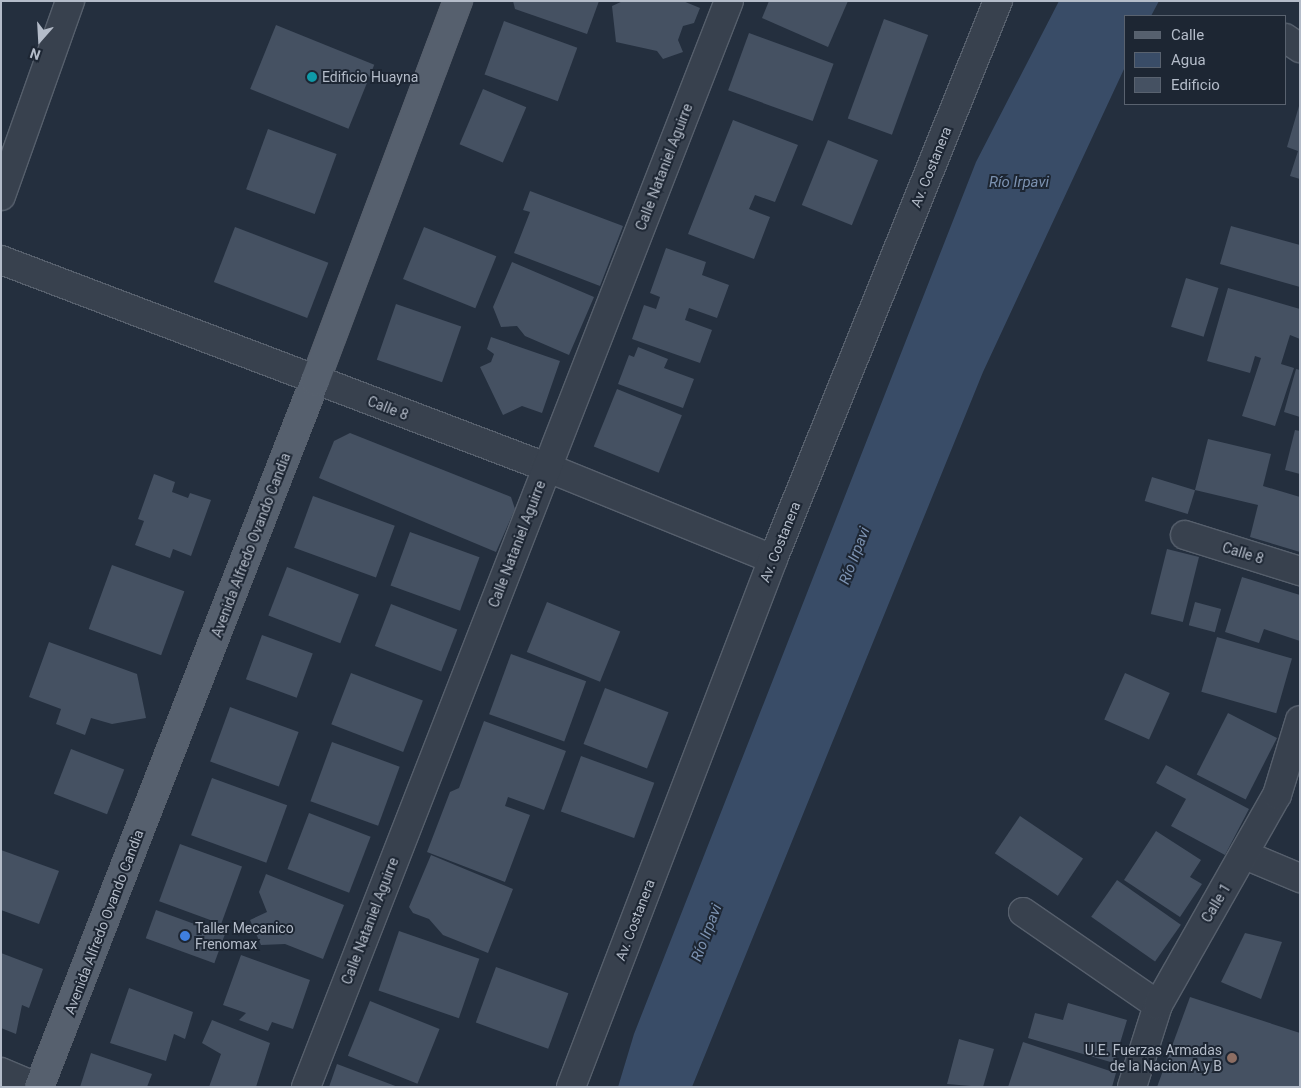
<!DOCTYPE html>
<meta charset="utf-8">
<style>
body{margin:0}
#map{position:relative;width:1301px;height:1088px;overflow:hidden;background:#242f3e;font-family:Roboto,sans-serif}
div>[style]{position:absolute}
.water>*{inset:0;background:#394c67}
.building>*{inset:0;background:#455162;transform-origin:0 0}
.roads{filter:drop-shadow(1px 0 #565f6c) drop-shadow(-1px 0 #565f6c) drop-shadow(0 1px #565f6c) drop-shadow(0 -1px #565f6c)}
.minor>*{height:28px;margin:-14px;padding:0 14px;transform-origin:14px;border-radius:14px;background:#38414e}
.major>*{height:28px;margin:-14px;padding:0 14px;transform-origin:14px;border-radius:14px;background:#56606e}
.dots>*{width:14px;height:14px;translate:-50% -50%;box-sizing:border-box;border:2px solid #1d2633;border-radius:50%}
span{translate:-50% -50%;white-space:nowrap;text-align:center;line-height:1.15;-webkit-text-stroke:4px #1d2633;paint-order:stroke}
.poi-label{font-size:14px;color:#b4bcc9}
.left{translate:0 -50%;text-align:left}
.right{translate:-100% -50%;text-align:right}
.street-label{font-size:14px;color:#b4bcc9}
.water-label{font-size:15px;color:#7c92b1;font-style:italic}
.frame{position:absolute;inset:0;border:2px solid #b4bcc9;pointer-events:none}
.legend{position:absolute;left:1124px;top:15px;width:162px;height:90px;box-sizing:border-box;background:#1d2633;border:1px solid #59626f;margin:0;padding:6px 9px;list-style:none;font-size:15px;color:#b4bcc9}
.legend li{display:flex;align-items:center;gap:10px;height:25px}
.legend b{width:25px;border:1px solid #59626f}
.north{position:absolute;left:15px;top:15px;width:50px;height:50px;-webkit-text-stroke:4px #1d2633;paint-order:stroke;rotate:199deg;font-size:14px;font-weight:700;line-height:20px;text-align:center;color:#b4bcc9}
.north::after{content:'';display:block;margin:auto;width:18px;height:22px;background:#b4bcc9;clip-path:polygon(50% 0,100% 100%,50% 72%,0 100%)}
</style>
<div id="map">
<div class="water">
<div style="clip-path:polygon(1059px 1px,1159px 1px,1151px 16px,1125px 16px,1125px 67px,983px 372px,692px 1087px,618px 1087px,634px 1034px,976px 162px)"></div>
</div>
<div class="building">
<div style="clip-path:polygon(513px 1px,599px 1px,587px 34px,515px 9px)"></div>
<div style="clip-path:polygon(623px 1px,683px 1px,700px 8px,694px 23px,683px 26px,678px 40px,683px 52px,663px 59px,657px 51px,616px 42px,612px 6px)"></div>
<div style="clip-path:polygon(769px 1px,848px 1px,828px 47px,762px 18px)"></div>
<div style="left:884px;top:19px;width:47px;height:106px;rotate:20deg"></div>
<div style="left:504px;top:21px;width:78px;height:57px;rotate:20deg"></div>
<div style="left:276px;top:25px;width:106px;height:69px;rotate:22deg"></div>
<div style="left:749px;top:33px;width:90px;height:61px;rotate:20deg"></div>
<div style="left:483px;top:89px;width:47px;height:60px;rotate:23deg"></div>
<div style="clip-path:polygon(1299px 106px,1300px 106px,1300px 179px,1290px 176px,1298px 151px,1287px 147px)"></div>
<div style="clip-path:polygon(733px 120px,798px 145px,775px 202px,755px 195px,749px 209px,770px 217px,754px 259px,688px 234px)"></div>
<div style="left:268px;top:129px;width:73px;height:64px;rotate:20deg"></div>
<div style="left:828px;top:140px;width:54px;height:70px;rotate:22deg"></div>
<div style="clip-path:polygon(530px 191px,623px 226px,600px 286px,514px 253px,530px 212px,523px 210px)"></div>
<div style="clip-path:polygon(1231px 226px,1300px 245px,1300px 287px,1220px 264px)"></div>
<div style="left:235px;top:227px;width:100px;height:59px;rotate:21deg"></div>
<div style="left:424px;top:227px;width:78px;height:56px;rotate:22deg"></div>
<div style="clip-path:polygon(666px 248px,706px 262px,702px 275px,729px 285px,717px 318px,689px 308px,685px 320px,712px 330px,700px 363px,632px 339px,644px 305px,656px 309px,660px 297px,650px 293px)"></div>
<div style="clip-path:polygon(512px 262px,594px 297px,569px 355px,525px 336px,517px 326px,501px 327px,493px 307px)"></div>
<div style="left:1186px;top:278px;width:34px;height:51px;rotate:17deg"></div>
<div style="clip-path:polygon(1228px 288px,1300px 309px,1300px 339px,1290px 335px,1281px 364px,1294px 368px,1275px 426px,1242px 416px,1261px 358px,1255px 356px,1250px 373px,1207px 361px)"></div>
<div style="left:396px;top:304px;width:69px;height:59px;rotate:19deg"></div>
<div style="clip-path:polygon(491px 337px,560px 361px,542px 413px,522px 406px,503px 415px,480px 367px,491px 362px,494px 354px,487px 349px)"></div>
<div style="clip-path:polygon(638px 347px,668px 359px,664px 368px,694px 379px,683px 408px,618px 384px,629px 355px,634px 357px)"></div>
<div style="clip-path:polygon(1296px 369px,1300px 370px,1300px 417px,1284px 412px)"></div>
<div style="left:617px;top:389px;width:70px;height:62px;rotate:22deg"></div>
<div style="clip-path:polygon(1295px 430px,1300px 431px,1300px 474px,1285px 470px)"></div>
<div style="clip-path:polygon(350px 433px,511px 497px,515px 509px,496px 552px,319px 478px,334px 441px)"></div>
<div style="clip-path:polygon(1208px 439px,1271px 454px,1263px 486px,1300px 497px,1300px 552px,1250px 537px,1258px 505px,1195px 490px)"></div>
<div style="clip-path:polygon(154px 474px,175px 482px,172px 492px,188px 498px,190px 493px,211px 500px,191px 556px,173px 549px,170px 558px,135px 545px,144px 521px,138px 519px)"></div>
<div style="left:1152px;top:477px;width:45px;height:25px;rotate:17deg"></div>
<div style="left:313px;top:496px;width:87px;height:55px;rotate:20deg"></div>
<div style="left:410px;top:532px;width:74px;height:57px;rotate:20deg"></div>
<div style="left:1167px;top:549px;width:33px;height:67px;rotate:14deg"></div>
<div style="left:112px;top:565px;width:77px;height:68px;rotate:20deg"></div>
<div style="left:287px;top:567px;width:77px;height:52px;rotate:21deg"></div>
<div style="clip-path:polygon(1242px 577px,1300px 595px,1300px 641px,1264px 629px,1259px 643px,1225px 632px)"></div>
<div style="left:547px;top:602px;width:79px;height:54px;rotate:22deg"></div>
<div style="left:1195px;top:602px;width:27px;height:24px;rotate:15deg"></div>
<div style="left:391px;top:604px;width:71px;height:45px;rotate:21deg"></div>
<div style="left:262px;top:635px;width:54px;height:47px;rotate:20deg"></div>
<div style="left:1217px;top:637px;width:78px;height:57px;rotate:16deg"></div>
<div style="clip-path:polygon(49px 642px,137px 674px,146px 718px,112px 724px,91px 718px,85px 735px,56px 724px,61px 709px,29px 697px)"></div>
<div style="left:511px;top:654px;width:80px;height:64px;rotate:20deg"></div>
<div style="left:351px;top:673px;width:77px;height:55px;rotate:21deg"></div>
<div style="left:1125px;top:673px;width:49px;height:51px;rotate:24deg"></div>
<div style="left:605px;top:688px;width:68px;height:60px;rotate:21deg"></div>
<div style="left:230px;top:707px;width:73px;height:58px;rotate:20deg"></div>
<div style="left:1228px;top:713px;width:55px;height:69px;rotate:27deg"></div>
<div style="clip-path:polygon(484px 721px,566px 751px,544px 810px,508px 797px,505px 806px,530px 815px,505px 882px,427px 852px,450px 792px,459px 788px)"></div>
<div style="left:332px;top:742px;width:72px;height:63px;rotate:20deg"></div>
<div style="left:71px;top:749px;width:57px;height:48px;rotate:21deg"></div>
<div style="left:581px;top:756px;width:78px;height:59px;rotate:20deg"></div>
<div style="clip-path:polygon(1166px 765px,1249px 809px,1225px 855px,1171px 826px,1186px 799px,1156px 783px)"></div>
<div style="left:212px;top:778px;width:80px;height:61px;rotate:20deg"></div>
<div style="left:309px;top:813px;width:66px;height:60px;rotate:21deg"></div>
<div style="left:1020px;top:816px;width:76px;height:45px;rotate:34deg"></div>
<div style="clip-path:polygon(1156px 831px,1201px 860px,1190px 877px,1202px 884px,1180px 917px,1124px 880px)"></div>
<div style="left:180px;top:844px;width:66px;height:61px;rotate:20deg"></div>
<div style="clip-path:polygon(1px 850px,59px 871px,39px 924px,1px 910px)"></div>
<div style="clip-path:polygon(431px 855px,513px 889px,488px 953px,443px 935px,429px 919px,413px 913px,409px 907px)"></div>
<div style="clip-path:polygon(266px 874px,344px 905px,323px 959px,285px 944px,261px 945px,250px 920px,267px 912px,259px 892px)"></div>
<div style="left:1117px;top:880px;width:78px;height:45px;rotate:35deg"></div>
<div style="left:156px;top:910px;width:73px;height:30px;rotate:20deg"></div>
<div style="left:399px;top:931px;width:85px;height:63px;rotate:19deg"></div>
<div style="clip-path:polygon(1245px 933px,1282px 942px,1261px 999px,1221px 982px)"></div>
<div style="clip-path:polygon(1px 953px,43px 969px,29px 1008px,22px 1005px,16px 1034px,1px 1028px)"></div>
<div style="clip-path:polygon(241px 955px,310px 980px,293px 1029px,272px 1022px,268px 1031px,239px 1020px,246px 1013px,223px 1005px)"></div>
<div style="left:496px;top:967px;width:77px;height:59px;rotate:20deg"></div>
<div style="clip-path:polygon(129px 988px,193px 1012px,185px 1039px,174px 1034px,166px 1061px,110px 1043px)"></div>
<div style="clip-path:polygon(1190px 997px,1300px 1033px,1300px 1087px,1157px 1087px)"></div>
<div style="left:370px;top:1001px;width:75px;height:59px;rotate:22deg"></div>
<div style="clip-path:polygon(1068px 1003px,1127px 1020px,1114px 1063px,1028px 1038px,1035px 1013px,1063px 1020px)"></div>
<div style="clip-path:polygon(212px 1020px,270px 1043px,256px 1087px,209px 1087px,221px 1054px,202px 1043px)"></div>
<div style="clip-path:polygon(959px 1039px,994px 1049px,983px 1087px,947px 1084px)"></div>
<div style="clip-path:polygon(1023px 1042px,1116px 1073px,1112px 1087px,1008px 1087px)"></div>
<div style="clip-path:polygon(91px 1053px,152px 1074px,147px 1087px,80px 1087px)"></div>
<div style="clip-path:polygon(337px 1064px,398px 1087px,329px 1087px)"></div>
</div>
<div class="roads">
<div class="minor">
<div style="left:1285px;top:38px;width:18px;rotate:34deg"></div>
<div style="left:1px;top:196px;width:207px;rotate:-70.5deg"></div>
<div style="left:1px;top:260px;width:583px;rotate:20.8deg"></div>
<div style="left:546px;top:467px;width:245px;rotate:22.1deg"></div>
<div style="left:1185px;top:535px;width:121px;rotate:17.4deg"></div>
<div style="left:1245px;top:855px;width:60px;rotate:22.7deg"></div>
<div style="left:1023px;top:912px;width:164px;rotate:34.6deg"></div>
<div style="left:1px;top:1072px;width:39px;rotate:23deg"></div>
<div style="left:306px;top:1087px;width:1165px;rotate:-68.72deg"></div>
<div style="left:571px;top:1087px;width:565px;rotate:-69.06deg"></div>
<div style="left:773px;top:559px;width:602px;rotate:-68.04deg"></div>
<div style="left:1132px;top:1087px;width:86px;rotate:-72.4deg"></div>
<div style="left:1158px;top:1005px;width:241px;rotate:-60.5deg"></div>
<div style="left:1277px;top:795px;width:78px;rotate:-73deg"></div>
</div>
<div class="major">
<div style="left:39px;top:1087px;width:758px;rotate:-68.65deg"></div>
<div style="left:315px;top:381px;width:406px;rotate:-69.4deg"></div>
</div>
</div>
<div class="dots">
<div style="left:312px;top:77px;background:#0f9aa8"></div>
<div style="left:185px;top:936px;background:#3f7fe0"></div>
<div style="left:1232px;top:1058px;background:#8d6e63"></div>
</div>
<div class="poi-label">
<span class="left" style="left:322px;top:77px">Edificio Huayna</span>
<span class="left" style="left:195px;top:936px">Taller Mecanico<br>Frenomax</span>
<span class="right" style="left:1222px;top:1058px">U.E. Fuerzas Armadas<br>de la Nacion A y B</span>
</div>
<div class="street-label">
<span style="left:664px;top:167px;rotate:-69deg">Calle Nataniel Aguirre</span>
<span style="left:931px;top:167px;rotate:-68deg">Av. Costanera</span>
<span style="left:388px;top:408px;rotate:21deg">Calle 8</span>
<span style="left:780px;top:542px;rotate:-68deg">Av. Costanera</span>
<span style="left:517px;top:544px;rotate:-69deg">Calle Nataniel Aguirre</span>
<span style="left:251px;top:545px;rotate:-69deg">Avenida Alfredo Ovando Candia</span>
<span style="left:1243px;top:553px;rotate:17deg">Calle 8</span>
<span style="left:1216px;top:903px;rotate:-59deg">Calle 1</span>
<span style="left:635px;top:920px;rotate:-69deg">Av. Costanera</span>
<span style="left:370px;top:921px;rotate:-69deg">Calle Nataniel Aguirre</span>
<span style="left:104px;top:922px;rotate:-69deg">Avenida Alfredo Ovando Candia</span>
</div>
<div class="water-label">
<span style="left:1019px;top:183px">Río Irpavi</span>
<span style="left:855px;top:556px;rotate:-69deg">Río Irpavi</span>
<span style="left:707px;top:933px;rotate:-69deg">Río Irpavi</span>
</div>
<div class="frame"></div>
<ul class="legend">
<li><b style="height:6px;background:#56606e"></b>Calle</li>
<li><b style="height:14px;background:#394c67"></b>Agua</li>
<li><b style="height:14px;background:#455162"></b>Edificio</li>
</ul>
<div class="north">N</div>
</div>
